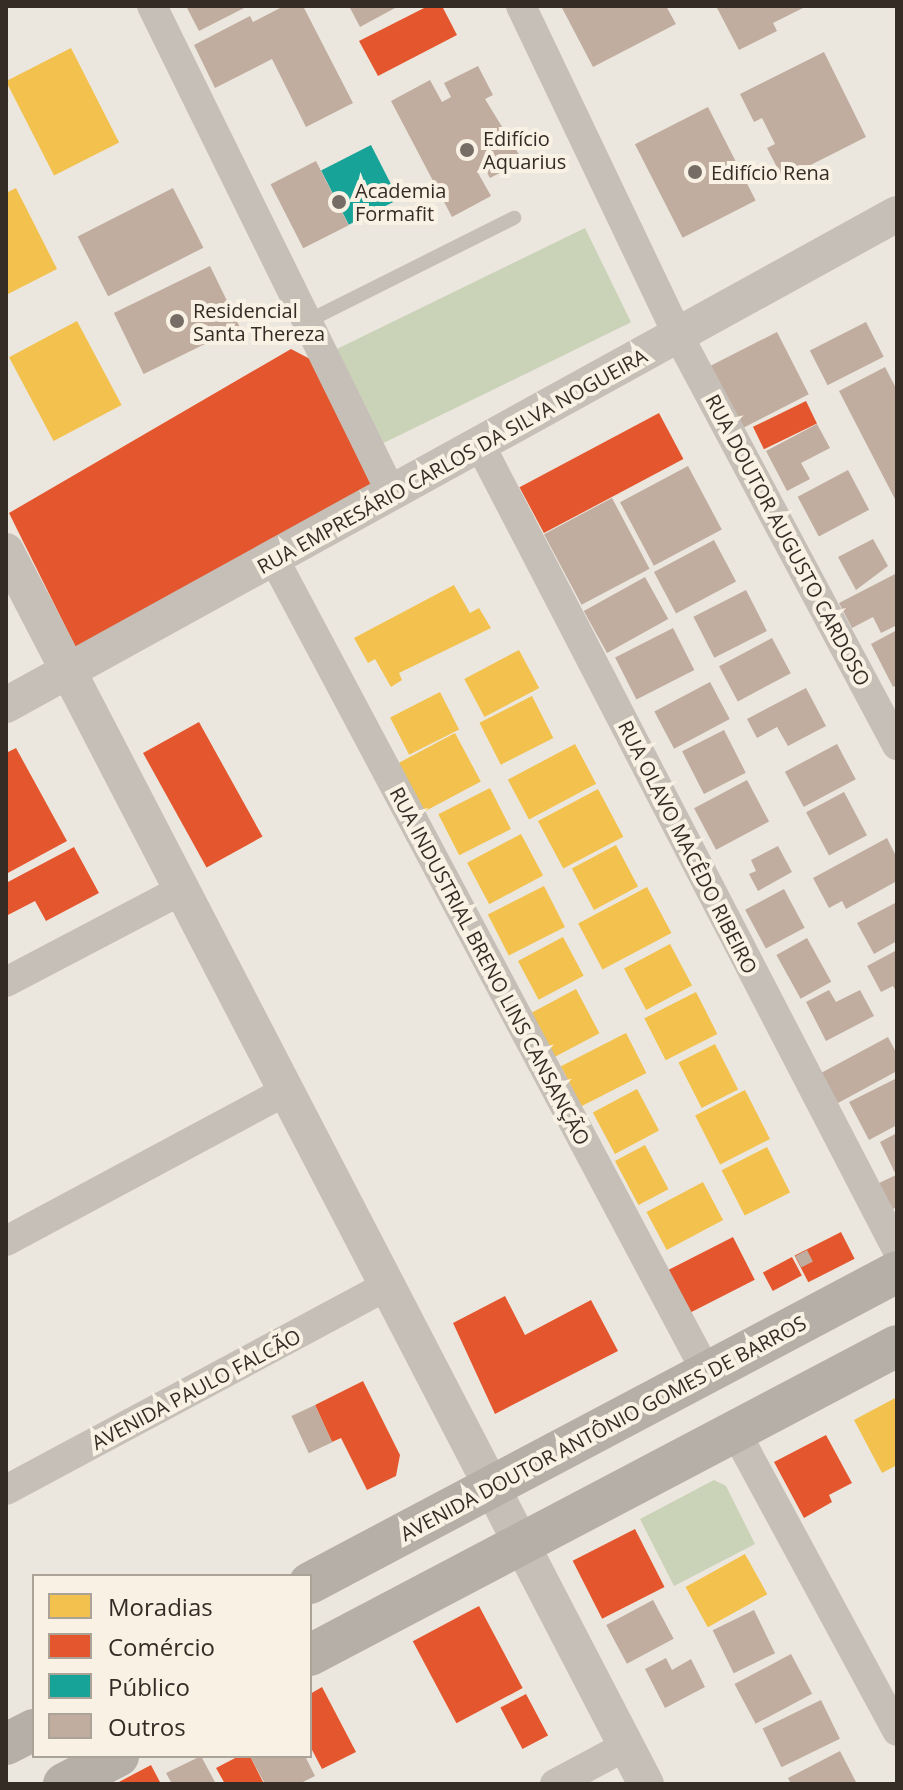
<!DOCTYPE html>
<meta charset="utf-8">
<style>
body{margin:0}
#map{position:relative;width:903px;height:1790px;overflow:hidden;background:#ece7de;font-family:"Open Sans",sans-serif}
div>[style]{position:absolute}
.green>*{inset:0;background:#cad2b8;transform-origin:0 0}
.homes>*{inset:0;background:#f2c14e;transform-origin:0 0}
.shops>*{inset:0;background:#e4572e;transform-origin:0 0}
.public>*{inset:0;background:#17a398;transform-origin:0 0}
.building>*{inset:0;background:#c0ad9f;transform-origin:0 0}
.service>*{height:14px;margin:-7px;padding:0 7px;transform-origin:7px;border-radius:7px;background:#c5bfb7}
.minor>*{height:30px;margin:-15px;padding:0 15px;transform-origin:15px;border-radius:15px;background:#c5bfb7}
.tertiary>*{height:36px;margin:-18px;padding:0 18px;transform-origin:18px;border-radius:18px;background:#c5bfb7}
.secondary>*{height:42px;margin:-21px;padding:0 21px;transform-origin:21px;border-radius:21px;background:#b5afa8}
.dots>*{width:22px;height:22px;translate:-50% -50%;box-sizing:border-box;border:4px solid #f9f2e4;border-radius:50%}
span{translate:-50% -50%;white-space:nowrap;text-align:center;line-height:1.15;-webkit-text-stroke:8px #f9f2e4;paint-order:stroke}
.poi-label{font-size:20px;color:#352c26}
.left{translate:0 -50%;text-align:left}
.street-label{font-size:20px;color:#352c26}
.frame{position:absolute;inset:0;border:8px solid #352c26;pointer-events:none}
.legend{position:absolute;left:32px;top:1574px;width:280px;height:184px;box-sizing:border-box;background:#f9f2e4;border:2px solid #aba398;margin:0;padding:10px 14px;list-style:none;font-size:24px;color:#352c26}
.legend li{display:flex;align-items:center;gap:16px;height:40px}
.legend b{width:40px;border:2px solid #aba398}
</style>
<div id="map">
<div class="green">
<div style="left:585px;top:228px;width:105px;height:276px;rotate:64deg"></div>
<div style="clip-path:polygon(714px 1480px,726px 1486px,755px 1544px,674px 1586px,640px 1519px)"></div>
</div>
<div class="homes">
<div style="left:71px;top:48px;width:106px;height:73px;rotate:63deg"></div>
<div style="clip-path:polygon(16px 188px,57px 269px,6px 295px,6px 193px)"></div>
<div style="left:77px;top:321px;width:95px;height:77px;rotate:62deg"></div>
<div style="clip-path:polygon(454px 585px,470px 613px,479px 608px,491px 628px,399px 673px,402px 680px,391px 687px,375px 659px,368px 663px,354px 638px)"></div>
<div style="left:519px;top:650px;width:43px;height:62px;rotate:62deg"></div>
<div style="left:440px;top:692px;width:42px;height:56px;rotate:63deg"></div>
<div style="left:532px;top:696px;width:47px;height:59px;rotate:63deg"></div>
<div style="left:455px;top:733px;width:55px;height:65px;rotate:62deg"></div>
<div style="left:575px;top:744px;width:45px;height:76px;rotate:62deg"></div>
<div style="left:490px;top:788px;width:46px;height:58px;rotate:63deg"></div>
<div style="left:598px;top:789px;width:54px;height:68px;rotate:62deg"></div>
<div style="left:521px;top:834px;width:47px;height:61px;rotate:62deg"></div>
<div style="left:616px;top:845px;width:47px;height:50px;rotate:62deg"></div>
<div style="left:544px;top:886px;width:46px;height:63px;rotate:63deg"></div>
<div style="left:647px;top:887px;width:52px;height:78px;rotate:62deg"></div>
<div style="left:563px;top:937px;width:44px;height:51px;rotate:62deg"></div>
<div style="left:670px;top:944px;width:47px;height:52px;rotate:62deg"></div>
<div style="left:576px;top:989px;width:50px;height:53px;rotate:62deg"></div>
<div style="left:696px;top:992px;width:47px;height:58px;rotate:63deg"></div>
<div style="left:626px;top:1033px;width:45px;height:73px;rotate:63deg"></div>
<div style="left:715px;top:1044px;width:51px;height:41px;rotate:63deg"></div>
<div style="left:637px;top:1089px;width:47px;height:50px;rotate:62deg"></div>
<div style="left:745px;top:1090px;width:55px;height:56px;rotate:63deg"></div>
<div style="left:645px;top:1145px;width:50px;height:34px;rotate:62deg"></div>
<div style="left:767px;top:1147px;width:51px;height:51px;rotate:63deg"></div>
<div style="left:703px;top:1182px;width:43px;height:64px;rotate:62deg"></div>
<div style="clip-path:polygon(897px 1397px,897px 1465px,882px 1473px,854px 1420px)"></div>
<div style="left:745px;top:1554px;width:46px;height:68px;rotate:61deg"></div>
</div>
<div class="shops">
<div style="clip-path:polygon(428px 6px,442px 6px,457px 35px,378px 76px,359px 41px)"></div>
<div style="clip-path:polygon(291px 349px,312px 360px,371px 485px,78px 652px,9px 513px)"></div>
<div style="left:806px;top:401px;width:25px;height:59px;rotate:64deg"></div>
<div style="left:659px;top:413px;width:52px;height:158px;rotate:62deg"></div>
<div style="left:199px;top:722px;width:131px;height:64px;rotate:61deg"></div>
<div style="clip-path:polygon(16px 748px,67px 841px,6px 874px,6px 753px)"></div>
<div style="clip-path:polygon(74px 847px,99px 893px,46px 921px,35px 901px,6px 916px,6px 883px)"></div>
<div style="left:841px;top:1232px;width:30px;height:52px;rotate:63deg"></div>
<div style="left:733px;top:1237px;width:48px;height:76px;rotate:63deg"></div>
<div style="left:792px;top:1257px;width:21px;height:33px;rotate:62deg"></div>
<div style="clip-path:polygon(505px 1296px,525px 1335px,591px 1300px,618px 1351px,495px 1414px,453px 1323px)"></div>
<div style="clip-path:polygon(363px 1381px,400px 1455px,396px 1476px,367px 1490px,341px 1438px,332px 1442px,315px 1405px)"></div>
<div style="clip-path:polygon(826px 1435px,852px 1483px,829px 1495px,832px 1502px,804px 1518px,774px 1462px)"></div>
<div style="left:635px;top:1529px;width:65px;height:70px;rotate:63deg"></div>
<div style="left:479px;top:1606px;width:93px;height:75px;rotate:62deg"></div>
<div style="clip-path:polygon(322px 1687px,356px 1752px,322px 1769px,310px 1746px,310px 1694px)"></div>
<div style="left:526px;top:1694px;width:47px;height:29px;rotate:62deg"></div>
<div style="clip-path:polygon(239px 1756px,250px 1756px,263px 1782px,225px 1784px,216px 1768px)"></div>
<div style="clip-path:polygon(151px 1765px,161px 1784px,115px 1784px)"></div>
</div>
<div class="public">
<div style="left:371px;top:145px;width:61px;height:56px;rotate:63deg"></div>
</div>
<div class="building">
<div style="clip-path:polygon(186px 6px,248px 6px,199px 31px)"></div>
<div style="clip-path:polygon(284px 6px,303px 6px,353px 103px,306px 127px,272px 59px,215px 88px,194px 45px,250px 16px,253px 22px)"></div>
<div style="clip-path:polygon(349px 6px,394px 6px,395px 8px,360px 27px)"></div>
<div style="clip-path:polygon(561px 6px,666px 6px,676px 24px,593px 67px)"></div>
<div style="clip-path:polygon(716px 6px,807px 6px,773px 23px,777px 31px,739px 50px)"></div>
<div style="clip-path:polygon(824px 52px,866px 137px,783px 179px,767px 148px,775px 144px,762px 118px,754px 122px,740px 94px)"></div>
<div style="clip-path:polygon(478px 66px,493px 95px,485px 99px,523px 161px,490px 178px,484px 167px,477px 171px,491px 196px,452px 217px,391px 101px,430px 80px,442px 102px,451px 97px,444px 83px)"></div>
<div style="left:708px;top:107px;width:105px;height:82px;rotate:63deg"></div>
<div style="left:316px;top:161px;width:72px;height:51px;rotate:63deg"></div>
<div style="left:173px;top:188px;width:67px;height:107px;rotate:63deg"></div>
<div style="left:210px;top:266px;width:68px;height:107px;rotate:64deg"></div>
<div style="left:866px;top:322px;width:39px;height:63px;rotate:63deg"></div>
<div style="left:777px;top:332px;width:70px;height:85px;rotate:63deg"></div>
<div style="clip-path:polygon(885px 367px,897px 390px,897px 503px,839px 391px)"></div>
<div style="clip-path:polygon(817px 424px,830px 448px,801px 463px,810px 479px,787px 491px,766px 451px)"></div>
<div style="left:688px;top:466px;width:72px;height:77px;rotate:62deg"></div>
<div style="left:848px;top:470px;width:45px;height:57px;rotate:62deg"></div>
<div style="left:612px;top:498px;width:80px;height:77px;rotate:62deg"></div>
<div style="clip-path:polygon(873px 539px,888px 566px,856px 590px,838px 557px)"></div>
<div style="left:714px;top:540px;width:47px;height:68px;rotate:62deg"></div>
<div style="clip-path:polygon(897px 573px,897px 625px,881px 633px,873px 617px,852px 628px,839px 603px)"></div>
<div style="left:645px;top:577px;width:48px;height:70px;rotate:61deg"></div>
<div style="left:746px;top:590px;width:46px;height:59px;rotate:63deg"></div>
<div style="left:673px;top:628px;width:47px;height:65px;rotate:63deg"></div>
<div style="clip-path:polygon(897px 630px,897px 685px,893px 687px,871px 644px)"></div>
<div style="left:772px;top:638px;width:40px;height:60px;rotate:62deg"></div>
<div style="left:710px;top:682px;width:42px;height:63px;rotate:62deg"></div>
<div style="clip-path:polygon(806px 688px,826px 726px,788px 746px,777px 727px,757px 738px,747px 719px)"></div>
<div style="left:724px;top:730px;width:48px;height:47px;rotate:63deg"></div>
<div style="left:837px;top:744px;width:40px;height:59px;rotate:62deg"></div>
<div style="left:747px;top:780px;width:47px;height:60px;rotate:62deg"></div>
<div style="left:844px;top:792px;width:49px;height:43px;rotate:62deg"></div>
<div style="clip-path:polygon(887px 838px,897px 858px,897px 881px,846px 909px,842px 901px,829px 908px,813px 878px)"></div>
<div style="clip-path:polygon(778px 846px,792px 872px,758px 891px,749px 874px,756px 871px,751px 860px)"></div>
<div style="left:784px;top:889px;width:44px;height:44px;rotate:62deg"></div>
<div style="clip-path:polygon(897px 902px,897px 941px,874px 954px,857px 923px)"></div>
<div style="left:807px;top:938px;width:50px;height:35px;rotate:61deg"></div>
<div style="clip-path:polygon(897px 950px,897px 993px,893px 986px,881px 992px,867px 966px)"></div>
<div style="clip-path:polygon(829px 990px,836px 1002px,860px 990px,874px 1016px,826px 1041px,806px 1002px)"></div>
<div style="clip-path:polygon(888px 1037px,897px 1054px,897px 1071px,838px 1103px,821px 1073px)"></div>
<div style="clip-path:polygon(897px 1078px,897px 1125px,869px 1140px,849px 1102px)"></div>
<div style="clip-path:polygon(897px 1133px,897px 1207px,891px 1210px,877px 1184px,896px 1175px,880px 1142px)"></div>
<div style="left:807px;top:1250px;width:13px;height:13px;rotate:63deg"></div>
<div style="left:315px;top:1405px;width:41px;height:26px;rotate:65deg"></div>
<div style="left:653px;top:1600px;width:44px;height:53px;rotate:62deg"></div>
<div style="left:754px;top:1610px;width:48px;height:46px;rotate:64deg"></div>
<div style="left:791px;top:1654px;width:45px;height:64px;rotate:62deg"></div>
<div style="clip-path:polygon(666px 1658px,672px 1670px,691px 1659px,705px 1687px,665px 1708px,645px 1669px)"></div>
<div style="left:821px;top:1700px;width:43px;height:65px;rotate:64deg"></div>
<div style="clip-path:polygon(840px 1751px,857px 1784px,791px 1784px,788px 1778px)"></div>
<div style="clip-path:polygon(201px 1756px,216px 1784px,172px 1784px,166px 1773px)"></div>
<div style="clip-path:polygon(250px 1756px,305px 1756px,315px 1776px,299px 1784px,265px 1784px)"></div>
</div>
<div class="service">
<div style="left:306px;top:322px;width:233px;rotate:-26.6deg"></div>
</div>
<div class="minor">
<div style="left:152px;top:6px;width:544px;rotate:63.81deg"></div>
<div style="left:521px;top:6px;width:365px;rotate:64.5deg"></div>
<div style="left:678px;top:335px;width:465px;rotate:61.9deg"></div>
<div style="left:480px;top:445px;width:906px;rotate:62.59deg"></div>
<div style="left:274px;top:559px;width:922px;rotate:61.99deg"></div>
<div style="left:6px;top:982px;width:195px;rotate:-27.7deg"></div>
<div style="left:6px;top:1241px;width:315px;rotate:-28.2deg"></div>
<div style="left:735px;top:1431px;width:341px;rotate:61.6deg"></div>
<div style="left:6px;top:1490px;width:430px;rotate:-28.2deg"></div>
<div style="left:555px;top:1784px;width:81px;rotate:-28.2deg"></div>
</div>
<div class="tertiary">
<div style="left:6px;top:551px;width:1389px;rotate:62.57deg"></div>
<div style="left:6px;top:705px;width:1017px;rotate:-28.86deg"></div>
</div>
<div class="secondary">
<div style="left:310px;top:1583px;width:664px;rotate:-27.92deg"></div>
<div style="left:310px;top:1655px;width:663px;rotate:-27.76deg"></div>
<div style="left:6px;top:1744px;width:31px;rotate:-27deg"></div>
<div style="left:64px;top:1784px;width:61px;rotate:-27.4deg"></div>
</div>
<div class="dots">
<div style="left:467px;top:150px;background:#756d66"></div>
<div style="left:695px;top:172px;background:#756d66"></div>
<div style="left:339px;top:202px;background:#756d66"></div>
<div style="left:177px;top:321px;background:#756d66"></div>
</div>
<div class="poi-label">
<span class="left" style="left:483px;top:150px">Edifício<br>Aquarius</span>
<span class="left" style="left:711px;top:172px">Edifício Rena</span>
<span class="left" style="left:355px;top:202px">Academia<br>Formafit</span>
<span class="left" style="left:193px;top:322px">Residencial<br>Santa Thereza</span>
</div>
<div class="street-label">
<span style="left:452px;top:461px;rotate:-29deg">RUA EMPRESÁRIO CARLOS DA SILVA NOGUEIRA</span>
<span style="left:788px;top:540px;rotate:62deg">RUA DOUTOR AUGUSTO CARDOSO</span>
<span style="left:688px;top:847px;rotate:63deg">RUA OLAVO MACÊDO RIBEIRO</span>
<span style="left:490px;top:966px;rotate:62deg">RUA INDUSTRIAL BRENO LINS CANSANÇÃO</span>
<span style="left:196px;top:1389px;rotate:-28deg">AVENIDA PAULO FALCÃO</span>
<span style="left:603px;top:1428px;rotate:-28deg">AVENIDA DOUTOR ANTÔNIO GOMES DE BARROS</span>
</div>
<div class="frame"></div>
<ul class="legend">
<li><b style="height:22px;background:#f2c14e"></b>Moradias</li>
<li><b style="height:22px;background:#e4572e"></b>Comércio</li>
<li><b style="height:22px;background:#17a398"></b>Público</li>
<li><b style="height:22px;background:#c0ad9f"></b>Outros</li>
</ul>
</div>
